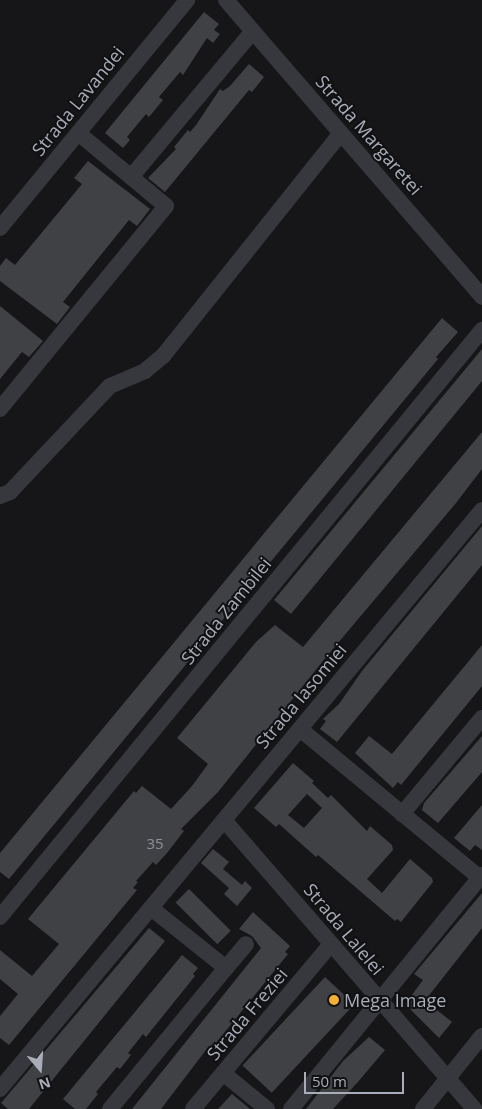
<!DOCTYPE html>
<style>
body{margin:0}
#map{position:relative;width:482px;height:1109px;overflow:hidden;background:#161618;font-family:"Open Sans",sans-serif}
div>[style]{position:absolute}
.building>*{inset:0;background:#404145;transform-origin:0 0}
.minor>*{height:16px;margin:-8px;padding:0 8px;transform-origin:8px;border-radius:8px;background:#37383d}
.dots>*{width:14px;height:14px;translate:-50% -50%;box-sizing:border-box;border:2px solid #111113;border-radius:50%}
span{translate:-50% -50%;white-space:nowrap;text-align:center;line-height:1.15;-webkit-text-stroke:4px #111113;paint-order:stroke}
.number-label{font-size:15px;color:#8e929b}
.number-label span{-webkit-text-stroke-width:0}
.street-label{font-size:18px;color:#a8adb8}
.poi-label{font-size:18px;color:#a8adb8}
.left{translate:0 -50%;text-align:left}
.north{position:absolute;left:15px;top:1044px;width:50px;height:50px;-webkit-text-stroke:4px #111113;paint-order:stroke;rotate:162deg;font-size:14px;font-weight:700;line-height:20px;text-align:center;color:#a8adb8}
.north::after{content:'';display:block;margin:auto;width:18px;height:22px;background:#a8adb8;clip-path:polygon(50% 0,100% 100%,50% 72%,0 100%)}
.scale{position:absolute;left:304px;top:1072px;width:100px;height:22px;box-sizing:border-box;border:2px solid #a8adb8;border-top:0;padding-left:6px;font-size:15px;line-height:18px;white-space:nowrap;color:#a8adb8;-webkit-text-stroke:4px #111113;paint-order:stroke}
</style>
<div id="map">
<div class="building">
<div style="clip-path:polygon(204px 12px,219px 24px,214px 30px,220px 34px,213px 43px,207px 38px,183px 75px,180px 72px,159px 97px,163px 100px,149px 117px,146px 114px,127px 137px,130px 140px,123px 148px,105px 133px)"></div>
<div style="clip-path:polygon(249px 64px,264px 77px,252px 92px,249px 90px,165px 192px,148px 178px,176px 149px,174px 147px,188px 130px,190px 132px,196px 125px,220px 89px,223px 91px,230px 86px)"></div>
<div style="clip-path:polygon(88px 161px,150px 209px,137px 226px,129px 220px,63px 302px,70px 307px,57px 324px,0 281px,0 266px,6px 258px,15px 265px,82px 184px,74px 178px)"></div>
<div style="clip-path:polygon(0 306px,43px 341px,29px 357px,22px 352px,0 379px)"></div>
<div style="clip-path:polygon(442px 318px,458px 332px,436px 357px,438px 359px,9px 879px,0 872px,0 853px)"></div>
<div style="clip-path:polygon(482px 349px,482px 381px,291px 614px,274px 600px)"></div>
<div style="clip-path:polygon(482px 432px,482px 469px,456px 503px,327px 656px,218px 792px,181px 829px,184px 831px,167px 853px,156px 865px,153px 862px,136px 881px,138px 882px,133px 888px,137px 890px,9px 1045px,0 1038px,0 1016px,18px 994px,0 979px,0 950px,32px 976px,59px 944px,28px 919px,134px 791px,136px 793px,142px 786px,171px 809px,192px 786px,208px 764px,177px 738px,256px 642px,275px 625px,303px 647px)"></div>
<div style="clip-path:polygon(482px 526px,482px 565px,337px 742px,320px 729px,326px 721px,323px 719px,339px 704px,362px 671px)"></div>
<div style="clip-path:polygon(482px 645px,482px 686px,401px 785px,398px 782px,393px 788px,355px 753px,369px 736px,392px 754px)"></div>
<div style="clip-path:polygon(482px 736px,482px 772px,438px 823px,422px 810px,424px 803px)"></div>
<div style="clip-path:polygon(evenodd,293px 763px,314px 781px,312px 783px,328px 798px,331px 795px,367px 831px,370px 826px,392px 845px,393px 850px,367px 879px,382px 893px,410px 859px,432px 878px,433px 882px,401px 922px,397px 919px,395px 921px,318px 855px,316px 857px,279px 824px,276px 827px,254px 808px,293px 763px,307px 794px,322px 808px,304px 828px,288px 815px,307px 794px)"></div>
<div style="clip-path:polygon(482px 805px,482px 850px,475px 845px,470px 851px,454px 838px)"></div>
<div style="clip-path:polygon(213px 849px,229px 862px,223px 869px,242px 885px,245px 881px,252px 888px,237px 906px,224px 894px,229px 888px,201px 863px)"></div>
<div style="left:189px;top:889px;width:59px;height:19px;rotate:45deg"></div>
<div style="clip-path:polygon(482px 893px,482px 928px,427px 998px,431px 1000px,428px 1003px,452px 1022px,439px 1038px,405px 1004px,423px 980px,414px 974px)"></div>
<div style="clip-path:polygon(253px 912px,290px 946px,285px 952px,288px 954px,212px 1048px,209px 1046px,161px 1109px,132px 1109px,261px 948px,252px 936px,239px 929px)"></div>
<div style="clip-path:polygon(149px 928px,165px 941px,29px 1109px,8px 1109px,1px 1103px)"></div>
<div style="clip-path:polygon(182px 955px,198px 968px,193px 974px,195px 976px,146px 1037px,143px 1034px,128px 1053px,131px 1055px,120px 1069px,117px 1067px,101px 1086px,96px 1092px,98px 1094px,86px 1109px,75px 1109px,63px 1099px)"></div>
<div style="left:325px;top:977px;width:40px;height:121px;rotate:43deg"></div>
<div style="clip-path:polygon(369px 1037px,385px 1050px,357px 1083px,333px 1109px,306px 1109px,343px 1061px)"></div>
<div style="clip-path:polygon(232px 1094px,250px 1109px,218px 1109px)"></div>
</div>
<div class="minor">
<div style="left:226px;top:0;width:392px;rotate:49.2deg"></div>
<div style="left:131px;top:177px;width:190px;rotate:-50.1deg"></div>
<div style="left:0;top:228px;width:295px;rotate:-50.6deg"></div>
<div style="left:0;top:409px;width:262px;rotate:-50.7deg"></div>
<div style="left:166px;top:206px;width:114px;rotate:-140.3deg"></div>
<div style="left:0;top:496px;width:11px;rotate:-22deg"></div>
<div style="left:10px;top:492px;width:146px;rotate:-46.7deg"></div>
<div style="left:110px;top:386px;width:38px;rotate:-23deg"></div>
<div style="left:145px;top:371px;width:23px;rotate:-40deg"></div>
<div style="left:163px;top:356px;width:285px;rotate:-51.4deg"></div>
<div style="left:300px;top:729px;width:234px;rotate:39.6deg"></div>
<div style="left:402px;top:814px;width:125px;rotate:-50.2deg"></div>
<div style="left:224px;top:820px;width:382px;rotate:49.1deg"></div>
<div style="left:0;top:917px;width:760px;rotate:-50.61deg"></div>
<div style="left:226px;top:968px;width:31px;rotate:-50deg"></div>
<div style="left:223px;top:1073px;width:57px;rotate:39.3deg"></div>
<div style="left:0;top:1089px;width:753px;rotate:-50.22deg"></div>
<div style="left:110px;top:1109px;width:183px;rotate:-50.6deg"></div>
<div style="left:226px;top:968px;width:96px;rotate:-141.3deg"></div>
<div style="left:193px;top:1109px;width:215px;rotate:-50.1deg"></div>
<div style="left:291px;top:1109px;width:302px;rotate:-50.8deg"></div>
<div style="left:423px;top:1109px;width:94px;rotate:-51.1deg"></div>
</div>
<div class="dots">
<div style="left:334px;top:1000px;background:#f2b134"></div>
</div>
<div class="number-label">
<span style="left:155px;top:844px">35</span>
</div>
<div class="street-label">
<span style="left:78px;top:101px;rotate:-51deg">Strada Lavandei</span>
<span style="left:369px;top:135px;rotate:49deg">Strada Margaretei</span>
<span style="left:226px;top:611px;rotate:-51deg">Strada Zambilei</span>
<span style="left:301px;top:696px;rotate:-50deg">Strada Iasomiei</span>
<span style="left:344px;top:929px;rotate:50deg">Strada Lalelei</span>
<span style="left:247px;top:1014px;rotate:-50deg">Strada Freziei</span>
</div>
<div class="poi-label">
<span class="left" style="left:344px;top:1000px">Mega Image</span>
</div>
<div class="north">N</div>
<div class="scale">50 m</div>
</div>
